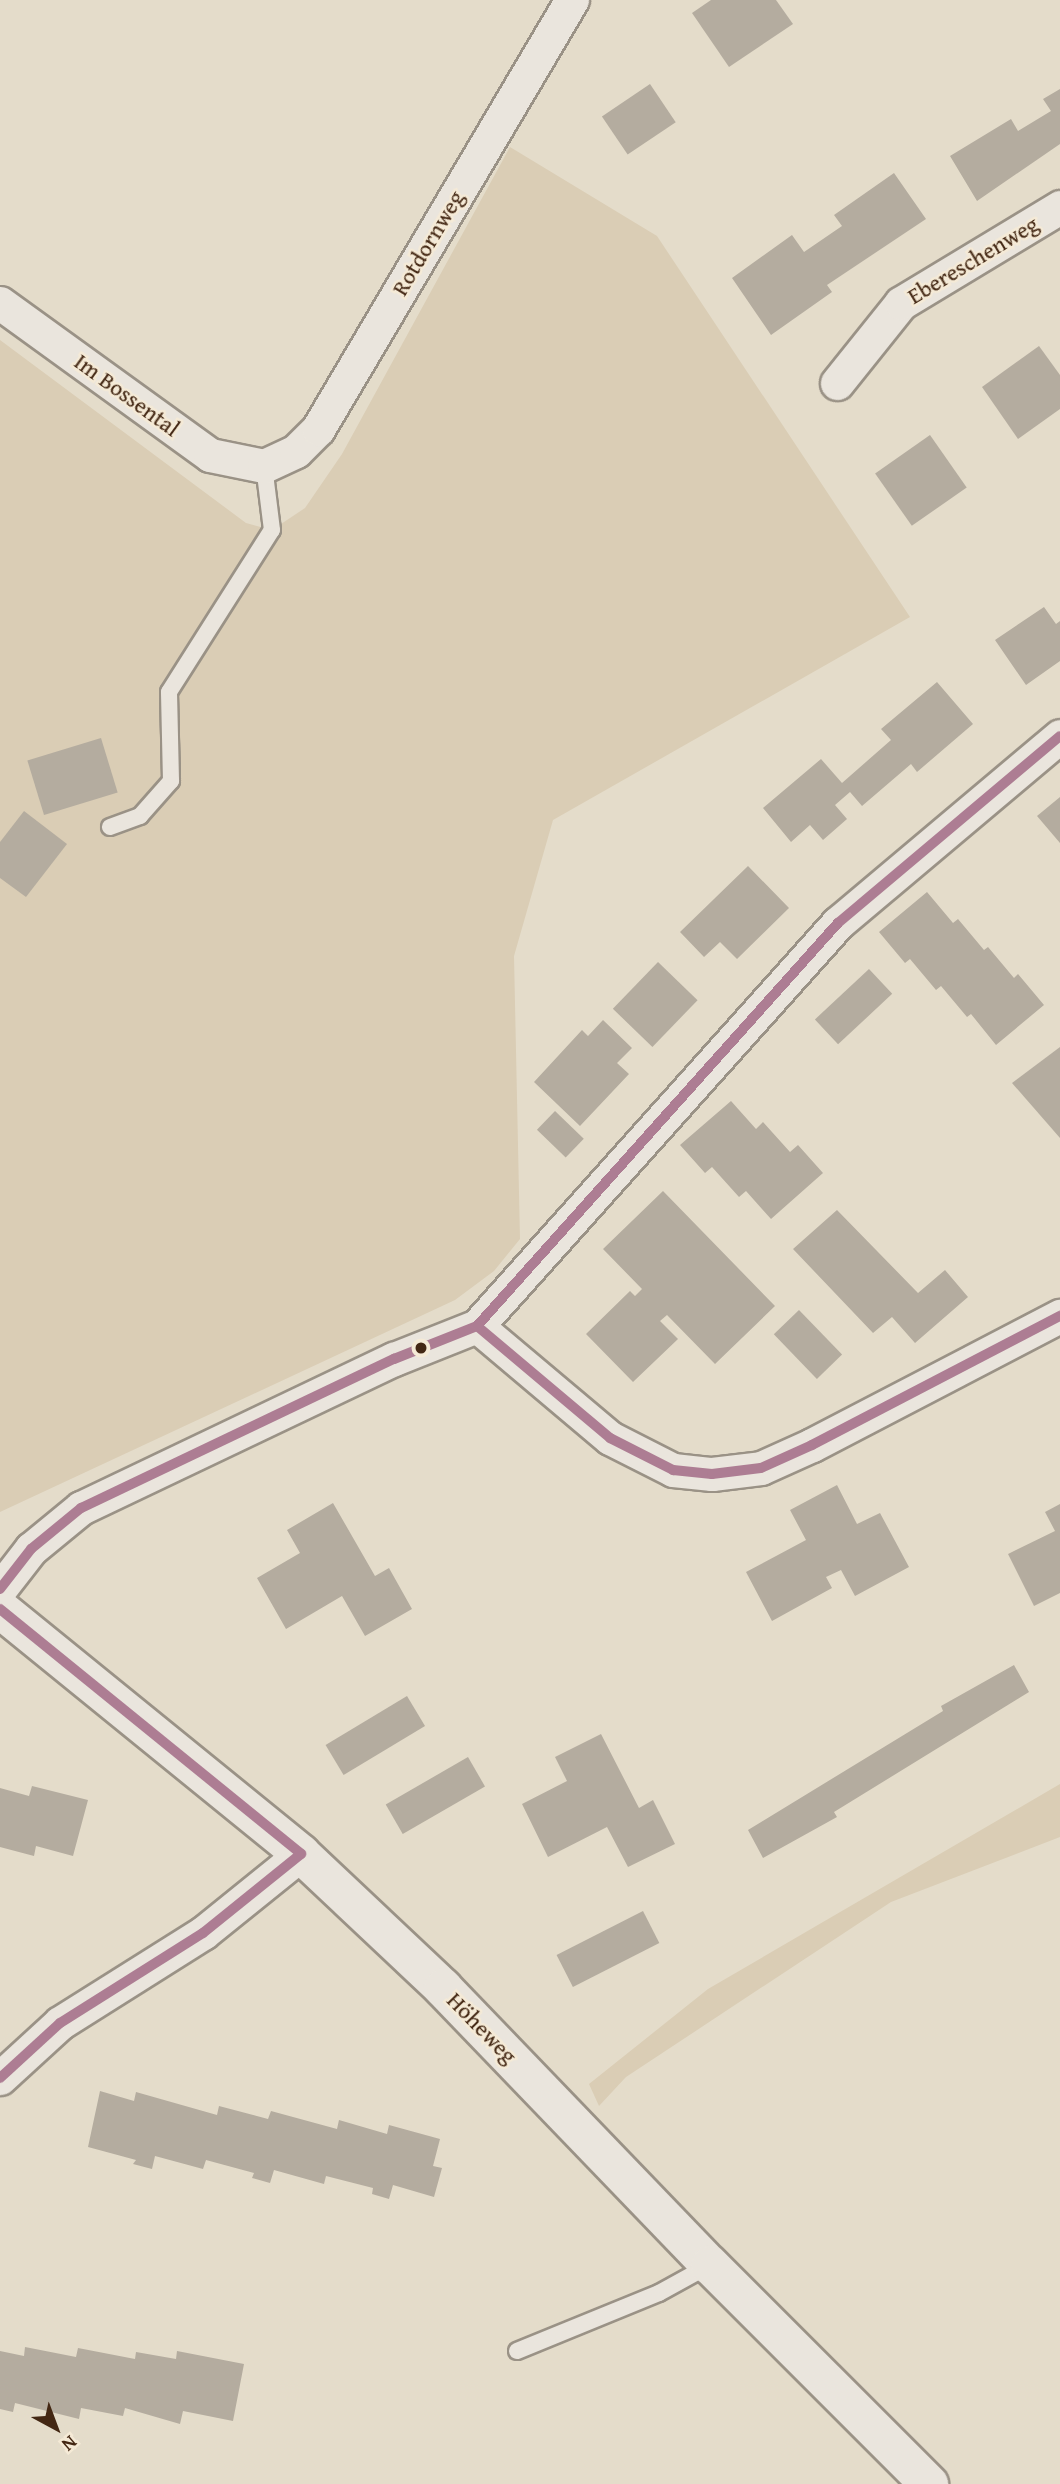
<!DOCTYPE html>
<meta charset="utf-8">
<style>
body{margin:0}
#map{position:relative;width:1060px;height:2484px;overflow:hidden;background:#e4dcca;font-family:"Gentium Book Plus",serif}
div>[style]{position:absolute}
.green>*{inset:0;background:#dacdb5}
.building>*{inset:0;background:#b4ac9f;transform-origin:0 0}
.roads{filter:drop-shadow(2px 0 #9a9286) drop-shadow(-2px 0 #9a9286) drop-shadow(0 2px #9a9286) drop-shadow(0 -2px #9a9286)}
.service>*{height:16px;margin:-8px;padding:0 8px;transform-origin:8px;border-radius:8px;background:#eae5dd}
.minor>*{height:33px;margin:-16.5px;padding:0 16.5px;transform-origin:16.5px;border-radius:16.5px;background:#eae5dd}
.tertiary>*{height:38px;margin:-19px;padding:0 19px;transform-origin:19px;border-radius:19px;background:#eae5dd}
.bus-1>*{height:10px;margin:-5px;padding:0 5px;transform-origin:5px;border-radius:5px;background:#ad7d93}
.dots>*{width:19px;height:19px;translate:-50% -50%;box-sizing:border-box;border:4px solid #f5ead6;border-radius:50%}
span{translate:-50% -50%;white-space:nowrap;text-align:center;line-height:1.15;-webkit-text-stroke:5px #f5ead6;paint-order:stroke}
.street-label{font-size:23px;color:#432713}
.north{position:absolute;left:21px;top:2393px;width:70px;height:70px;-webkit-text-stroke:5px #f5ead6;paint-order:stroke;rotate:139deg;font-size:19px;font-weight:700;line-height:28px;text-align:center;color:#432713}
.north::after{content:'';display:block;margin:auto;width:24px;height:32px;background:#432713;clip-path:polygon(50% 0,100% 100%,50% 72%,0 100%)}
</style>
<div id="map">
<div class="green">
<div style="clip-path:polygon(510px 147px,657px 236px,910px 617px,553px 820px,514px 956px,520px 1239px,494px 1271px,455px 1300px,0 1512px,0 340px,246px 523px,272px 530px,305px 508px,342px 454px)"></div>
<div style="clip-path:polygon(1060px 1784px,1060px 1837px,891px 1902px,626px 2077px,599px 2106px,589px 2084px,708px 1989px)"></div>
</div>
<div class="building">
<div style="clip-path:polygon(711px 0,776px 0,793px 24px,729px 67px,692px 13px)"></div>
<div style="left:650px;top:84px;width:46px;height:58px;rotate:56deg"></div>
<div style="clip-path:polygon(1060px 89px,1060px 144px,977px 201px,950px 156px,1011px 119px,1018px 131px,1051px 111px,1043px 99px)"></div>
<div style="clip-path:polygon(894px 173px,926px 219px,827px 285px,832px 292px,771px 335px,732px 278px,792px 235px,804px 252px,842px 226px,834px 215px)"></div>
<div style="clip-path:polygon(1039px 346px,1060px 375px,1060px 409px,1018px 439px,982px 387px)"></div>
<div style="left:930px;top:435px;width:64px;height:67px;rotate:55deg"></div>
<div style="clip-path:polygon(1044px 607px,1056px 624px,1060px 621px,1060px 661px,1026px 685px,995px 640px)"></div>
<div style="clip-path:polygon(937px 682px,973px 724px,917px 772px,911px 764px,862px 806px,850px 792px,835px 805px,847px 819px,823px 840px,810px 825px,791px 842px,763px 808px,821px 759px,842px 783px,891px 740px,881px 729px)"></div>
<div style="left:101px;top:738px;width:57px;height:77px;rotate:73deg"></div>
<div style="clip-path:polygon(1060px 797px,1060px 843px,1037px 816px)"></div>
<div style="clip-path:polygon(24px 811px,67px 844px,26px 897px,0 878px,0 842px)"></div>
<div style="clip-path:polygon(748px 866px,789px 908px,737px 959px,720px 942px,704px 957px,680px 932px)"></div>
<div style="clip-path:polygon(927px 892px,953px 923px,958px 919px,984px 950px,988px 947px,1014px 978px,1018px 974px,1044px 1005px,996px 1045px,971px 1014px,967px 1017px,941px 986px,936px 990px,910px 959px,905px 963px,879px 932px)"></div>
<div style="left:658px;top:962px;width:55px;height:65px;rotate:44deg"></div>
<div style="left:869px;top:969px;width:34px;height:74px;rotate:47deg"></div>
<div style="clip-path:polygon(603px 1020px,632px 1048px,617px 1063px,629px 1074px,580px 1126px,534px 1082px,582px 1030px,588px 1036px)"></div>
<div style="clip-path:polygon(1060px 1047px,1060px 1138px,1012px 1083px)"></div>
<div style="clip-path:polygon(731px 1101px,756px 1129px,763px 1122px,790px 1152px,798px 1145px,823px 1173px,771px 1219px,746px 1191px,739px 1197px,712px 1167px,705px 1173px,680px 1145px)"></div>
<div style="left:555px;top:1111px;width:40px;height:26px;rotate:44deg"></div>
<div style="clip-path:polygon(663px 1191px,775px 1306px,715px 1364px,667px 1315px,660px 1321px,678px 1339px,633px 1382px,586px 1334px,630px 1291px,635px 1296px,642px 1289px,603px 1249px)"></div>
<div style="clip-path:polygon(837px 1210px,918px 1293px,945px 1270px,968px 1297px,915px 1343px,892px 1317px,873px 1333px,793px 1249px)"></div>
<div style="left:799px;top:1310px;width:62px;height:35px;rotate:46deg"></div>
<div style="clip-path:polygon(837px 1485px,857px 1524px,880px 1513px,909px 1567px,855px 1596px,841px 1570px,826px 1577px,832px 1588px,772px 1621px,746px 1572px,806px 1540px,790px 1510px)"></div>
<div style="clip-path:polygon(333px 1503px,375px 1576px,389px 1568px,412px 1609px,365px 1636px,342px 1596px,286px 1629px,257px 1578px,300px 1553px,287px 1530px)"></div>
<div style="clip-path:polygon(1060px 1504px,1060px 1593px,1034px 1606px,1008px 1554px,1055px 1531px,1045px 1512px)"></div>
<div style="clip-path:polygon(1014px 1665px,1029px 1692px,834px 1812px,837px 1817px,763px 1858px,748px 1830px,943px 1711px,941px 1706px)"></div>
<div style="left:407px;top:1696px;width:35px;height:95px;rotate:59deg"></div>
<div style="clip-path:polygon(601px 1734px,639px 1808px,653px 1800px,675px 1844px,628px 1867px,607px 1827px,548px 1857px,522px 1804px,567px 1781px,555px 1757px)"></div>
<div style="left:468px;top:1757px;width:34px;height:95px;rotate:60deg"></div>
<div style="clip-path:polygon(32px 1786px,88px 1800px,73px 1856px,36px 1846px,34px 1856px,0 1847px,0 1788px,29px 1796px)"></div>
<div style="left:643px;top:1911px;width:36px;height:97px;rotate:63deg"></div>
<div style="clip-path:polygon(100px 2091px,134px 2101px,136px 2092px,217px 2115px,219px 2106px,268px 2119px,271px 2111px,337px 2129px,339px 2120px,387px 2134px,389px 2125px,440px 2139px,433px 2166px,442px 2168px,434px 2197px,393px 2185px,389px 2199px,372px 2194px,373px 2188px,326px 2176px,324px 2184px,274px 2170px,270px 2183px,252px 2178px,254px 2173px,206px 2160px,203px 2169px,155px 2156px,152px 2169px,133px 2164px,136px 2160px,88px 2147px)"></div>
<div style="clip-path:polygon(25px 2347px,76px 2357px,78px 2348px,135px 2359px,136px 2352px,176px 2359px,177px 2351px,244px 2364px,233px 2421px,183px 2411px,180px 2424px,125px 2408px,123px 2416px,81px 2408px,79px 2419px,15px 2403px,13px 2412px,0 2409px,0 2351px,24px 2356px)"></div>
</div>
<div class="roads">
<div class="service">
<div style="left:110px;top:827px;width:32px;rotate:-20deg"></div>
<div style="left:140px;top:816px;width:47px;rotate:-48.5deg"></div>
<div style="left:171px;top:781px;width:89px;rotate:-91.3deg"></div>
<div style="left:169px;top:692px;width:192px;rotate:-57.6deg"></div>
<div style="left:272px;top:530px;width:64px;rotate:-97.1deg"></div>
<div style="left:517px;top:2351px;width:153px;rotate:-22.2deg"></div>
<div style="left:659px;top:2293px;width:58px;rotate:-28.8deg"></div>
</div>
<div class="minor">
<div style="left:0;top:303px;width:259px;rotate:35.9deg"></div>
<div style="left:210px;top:455px;width:55px;rotate:11.5deg"></div>
<div style="left:264px;top:466px;width:35px;rotate:-25deg"></div>
<div style="left:296px;top:451px;width:31px;rotate:-45deg"></div>
<div style="left:318px;top:429px;width:499px;rotate:-59.4deg"></div>
<div style="left:837px;top:383px;width:102px;rotate:-51.3deg"></div>
<div style="left:901px;top:303px;width:186px;rotate:-31.1deg"></div>
<div style="left:477px;top:1326px;width:174px;rotate:40.1deg"></div>
<div style="left:610px;top:1438px;width:71px;rotate:26.9deg"></div>
<div style="left:673px;top:1470px;width:39px;rotate:6deg"></div>
<div style="left:712px;top:1474px;width:49px;rotate:-7deg"></div>
<div style="left:761px;top:1468px;width:56px;rotate:-24.3deg"></div>
<div style="left:812px;top:1445px;width:280px;rotate:-27.5deg"></div>
<div style="left:0;top:1589px;width:51px;rotate:-52.2deg"></div>
<div style="left:31px;top:1549px;width:65px;rotate:-39.4deg"></div>
<div style="left:81px;top:1508px;width:347px;rotate:-25.5deg"></div>
<div style="left:394px;top:1359px;width:89px;rotate:-21.7deg"></div>
<div style="left:477px;top:1326px;width:541px;rotate:-48.15deg"></div>
<div style="left:838px;top:923px;width:290px;rotate:-40.1deg"></div>
<div style="left:0;top:2078px;width:81px;rotate:-42.5deg"></div>
<div style="left:60px;top:2023px;width:169px;rotate:-32.2deg"></div>
<div style="left:203px;top:1933px;width:126px;rotate:-38.9deg"></div>
</div>
<div class="tertiary">
<div style="left:0;top:1609px;width:388px;rotate:39.1deg"></div>
<div style="left:301px;top:1854px;width:195px;rotate:43.3deg"></div>
<div style="left:443px;top:1988px;width:385px;rotate:46.1deg"></div>
<div style="left:710px;top:2265px;width:310px;rotate:45deg"></div>
</div>
</div>
<div class="bus-1">
<div style="left:477px;top:1326px;width:174px;rotate:40.1deg"></div>
<div style="left:610px;top:1438px;width:71px;rotate:26.9deg"></div>
<div style="left:673px;top:1470px;width:39px;rotate:6deg"></div>
<div style="left:712px;top:1474px;width:49px;rotate:-7deg"></div>
<div style="left:761px;top:1468px;width:56px;rotate:-24.3deg"></div>
<div style="left:812px;top:1445px;width:280px;rotate:-27.5deg"></div>
<div style="left:0;top:1589px;width:51px;rotate:-52.2deg"></div>
<div style="left:31px;top:1549px;width:65px;rotate:-39.4deg"></div>
<div style="left:81px;top:1508px;width:347px;rotate:-25.5deg"></div>
<div style="left:394px;top:1359px;width:89px;rotate:-21.7deg"></div>
<div style="left:477px;top:1326px;width:541px;rotate:-48.15deg"></div>
<div style="left:838px;top:923px;width:290px;rotate:-40.1deg"></div>
<div style="left:0;top:1609px;width:388px;rotate:39.1deg"></div>
<div style="left:0;top:2078px;width:81px;rotate:-42.5deg"></div>
<div style="left:60px;top:2023px;width:169px;rotate:-32.2deg"></div>
<div style="left:203px;top:1933px;width:126px;rotate:-38.9deg"></div>
</div>
<div class="dots">
<div style="left:421px;top:1348px;background:#432713"></div>
</div>
<div class="street-label">
<span style="left:428px;top:243px;rotate:-59deg">Rotdornweg</span>
<span style="left:973px;top:260px;rotate:-31deg">Ebereschenweg</span>
<span style="left:127px;top:395px;rotate:36deg">Im Bossental</span>
<span style="left:482px;top:2028px;rotate:46deg">Höheweg</span>
</div>
<div class="north">N</div>
</div>
